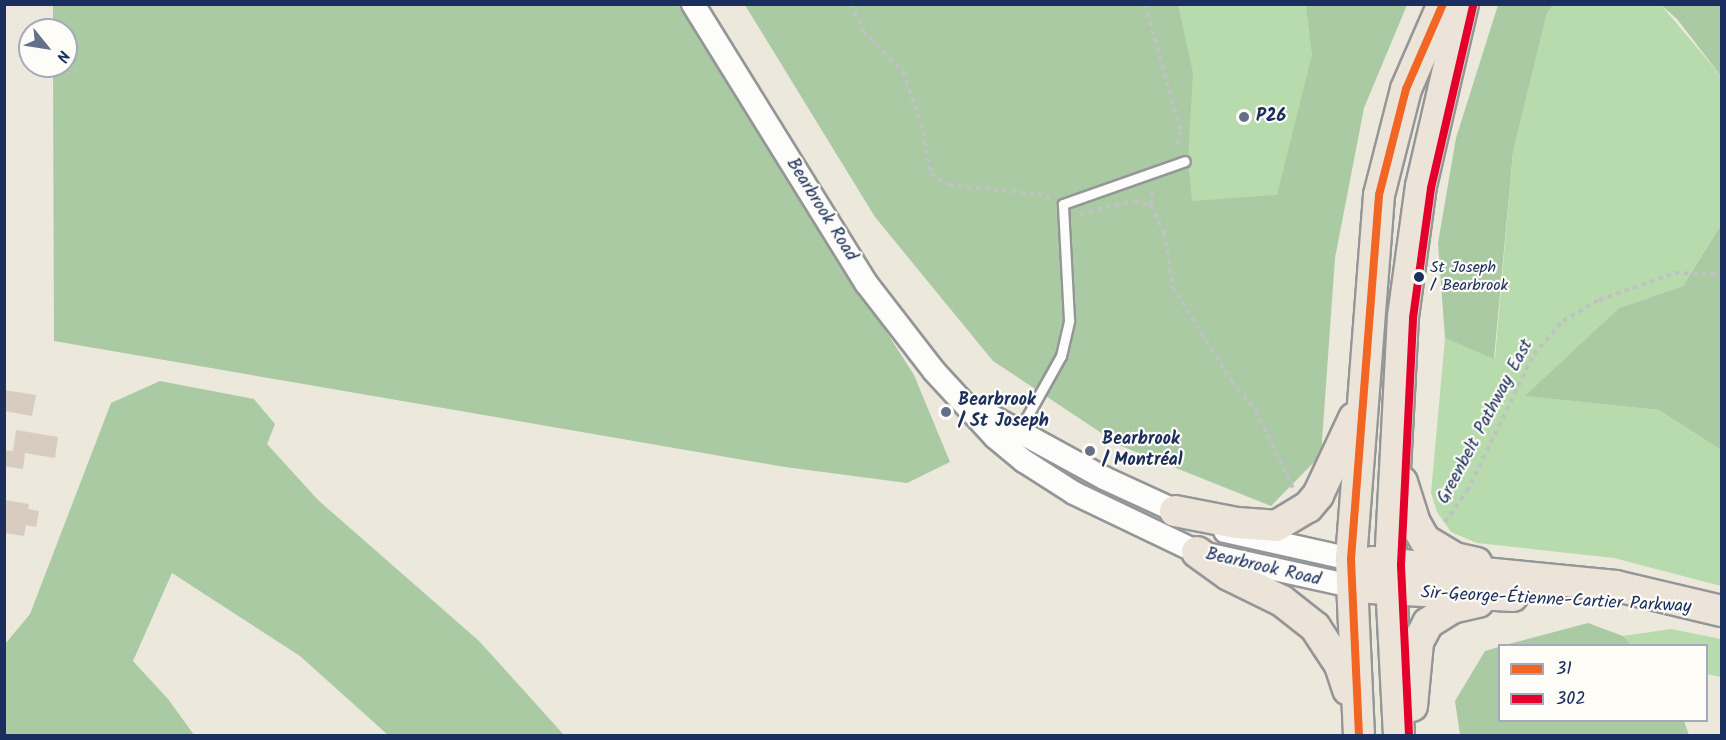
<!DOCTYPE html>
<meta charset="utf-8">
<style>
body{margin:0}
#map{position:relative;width:1726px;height:740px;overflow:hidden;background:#ece8dc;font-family:Kalam,sans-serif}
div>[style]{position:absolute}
.green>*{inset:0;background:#b8dbae}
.forest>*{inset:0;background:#a9caa3}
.building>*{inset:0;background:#d8cbc0}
.path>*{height:4px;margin-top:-2px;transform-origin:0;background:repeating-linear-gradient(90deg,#c0c1c3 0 4.5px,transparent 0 9px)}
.roads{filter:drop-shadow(2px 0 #949697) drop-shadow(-2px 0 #949697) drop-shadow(0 2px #949697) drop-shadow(0 -2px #949697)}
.service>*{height:9px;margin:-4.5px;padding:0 4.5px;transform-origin:4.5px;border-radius:4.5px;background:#fcfcfa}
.tertiary>*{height:22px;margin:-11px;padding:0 11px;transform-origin:11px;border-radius:11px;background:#fcfcfa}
.primary>*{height:30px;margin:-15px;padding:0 15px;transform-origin:15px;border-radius:15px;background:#ece4d9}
.bus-1>*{height:8px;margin:-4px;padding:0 4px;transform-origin:4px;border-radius:4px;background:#f26522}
.bus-2>*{height:8px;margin:-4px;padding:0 4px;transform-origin:4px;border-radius:4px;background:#e4002b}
.dots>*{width:16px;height:16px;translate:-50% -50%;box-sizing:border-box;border:3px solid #fdfcf7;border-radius:50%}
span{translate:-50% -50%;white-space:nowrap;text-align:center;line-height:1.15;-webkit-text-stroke:4.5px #fdfcf7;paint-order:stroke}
.bus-label{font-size:16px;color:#1b2f5e}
.left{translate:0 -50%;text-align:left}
.poi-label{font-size:18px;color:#1b2f5e;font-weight:700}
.street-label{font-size:18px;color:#1b2f5e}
.frame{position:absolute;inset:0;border:6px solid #1b2f5e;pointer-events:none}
.legend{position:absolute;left:1498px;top:644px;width:210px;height:78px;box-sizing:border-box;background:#fdfcf7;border:2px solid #a3aaba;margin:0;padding:8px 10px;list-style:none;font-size:18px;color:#1b2f5e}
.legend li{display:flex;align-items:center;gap:12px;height:30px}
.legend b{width:30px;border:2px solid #a3aaba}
.north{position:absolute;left:18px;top:18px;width:60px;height:60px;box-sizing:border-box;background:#fdfcf7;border:2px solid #a3aaba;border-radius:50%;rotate:120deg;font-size:16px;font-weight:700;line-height:24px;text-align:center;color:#1b2f5e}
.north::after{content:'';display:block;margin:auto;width:21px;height:27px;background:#64708a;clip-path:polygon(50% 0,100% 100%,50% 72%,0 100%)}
</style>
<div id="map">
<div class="green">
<div style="clip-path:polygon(1062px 5px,1356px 5px,1302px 408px)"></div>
<div style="clip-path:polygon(1553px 5px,1661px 5px,1721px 76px,1721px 225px,1683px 286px,1619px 308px,1526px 396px,1659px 410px,1721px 450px,1721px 586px,1614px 558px,1477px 543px,1451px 532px,1437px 512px,1431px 493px,1445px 338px,1495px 358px,1513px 152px,1547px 13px)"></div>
<div style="clip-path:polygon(1671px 629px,1721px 639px,1721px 677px,1707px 674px,1706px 646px,1631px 645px,1623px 636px)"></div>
</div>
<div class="forest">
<div style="clip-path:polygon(53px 5px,678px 5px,914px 375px,950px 462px,907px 483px,785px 467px,54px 341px,53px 66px,66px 66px,66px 30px,53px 30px)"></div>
<div style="clip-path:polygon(745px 5px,1178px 5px,1193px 73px,1188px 160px,1192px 201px,1277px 195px,1312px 55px,1306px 5px,1407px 5px,1364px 108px,1335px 258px,1321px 455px,1271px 506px,1121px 446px,993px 361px,875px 217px)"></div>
<div style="clip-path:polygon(1498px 5px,1553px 5px,1547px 13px,1513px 152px,1494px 359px,1445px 338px,1438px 243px,1456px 138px)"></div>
<div style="clip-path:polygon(1661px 5px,1721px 5px,1721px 76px,1677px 19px)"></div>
<div style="clip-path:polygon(1721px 225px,1721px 450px,1659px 410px,1525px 396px,1619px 308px,1683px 286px)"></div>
<div style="clip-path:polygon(160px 381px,254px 399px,275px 424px,267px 444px,318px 500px,479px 641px,564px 735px,388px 735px,300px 656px,172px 573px,133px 661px,168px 699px,194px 735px,5px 735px,5px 644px,30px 614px,111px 403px)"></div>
<div style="clip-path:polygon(1588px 623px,1623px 636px,1631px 645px,1505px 645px)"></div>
<div style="clip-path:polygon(1499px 647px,1500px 720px,1684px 721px,1689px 735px,1460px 735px,1455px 701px,1485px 651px)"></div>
</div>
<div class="building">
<div style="clip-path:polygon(4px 390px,36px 395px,32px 416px,4px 411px)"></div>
<div style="clip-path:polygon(16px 430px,58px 437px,55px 458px,25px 453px,23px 469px,4px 466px,4px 450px,13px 451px)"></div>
<div style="clip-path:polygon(4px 500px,29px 504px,28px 509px,39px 511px,36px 527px,26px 525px,24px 536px,4px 533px)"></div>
</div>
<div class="path">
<div style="left:850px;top:4px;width:31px;rotate:63deg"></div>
<div style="left:864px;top:32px;width:56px;rotate:45.7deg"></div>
<div style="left:903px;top:72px;width:54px;rotate:70.6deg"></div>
<div style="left:921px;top:123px;width:52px;rotate:78.9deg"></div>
<div style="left:931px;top:174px;width:21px;rotate:31deg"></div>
<div style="left:949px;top:185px;width:89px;rotate:5.8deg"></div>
<div style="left:1038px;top:194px;width:13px;rotate:18deg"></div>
<div style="left:1145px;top:4px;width:133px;rotate:74.3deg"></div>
<div style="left:1181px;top:132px;width:16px;rotate:104deg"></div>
<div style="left:1151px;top:205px;width:18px;rotate:-84deg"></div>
<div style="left:1080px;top:214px;width:56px;rotate:-13.5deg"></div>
<div style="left:1134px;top:201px;width:17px;rotate:13deg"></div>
<div style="left:1151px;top:205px;width:31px;rotate:65deg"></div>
<div style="left:1164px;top:233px;width:55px;rotate:80.5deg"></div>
<div style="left:1173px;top:287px;width:112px;rotate:58.2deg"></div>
<div style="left:1232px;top:382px;width:38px;rotate:50deg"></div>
<div style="left:1256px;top:411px;width:85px;rotate:64.3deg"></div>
<div style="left:1445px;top:522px;width:38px;rotate:-55deg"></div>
<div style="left:1467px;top:491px;width:153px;rotate:-63.9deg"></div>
<div style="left:1534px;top:354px;width:44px;rotate:-48.7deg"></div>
<div style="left:1563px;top:321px;width:42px;rotate:-30.3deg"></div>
<div style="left:1599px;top:300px;width:81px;rotate:-19.6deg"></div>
<div style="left:1675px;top:273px;width:47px;rotate:2.4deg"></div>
</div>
<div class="roads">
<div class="service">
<div style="left:1019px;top:431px;width:86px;rotate:-60.8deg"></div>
<div style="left:1061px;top:356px;width:37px;rotate:-77deg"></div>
<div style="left:1069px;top:320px;width:116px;rotate:-93deg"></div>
<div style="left:1063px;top:204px;width:129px;rotate:-19.4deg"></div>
</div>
<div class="tertiary">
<div style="left:693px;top:4px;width:328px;rotate:58.2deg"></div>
<div style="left:866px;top:283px;width:111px;rotate:52.3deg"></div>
<div style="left:934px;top:371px;width:90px;rotate:47.3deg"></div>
<div style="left:995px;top:437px;width:38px;rotate:40deg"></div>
<div style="left:1024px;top:461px;width:59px;rotate:32.6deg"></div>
<div style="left:1074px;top:493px;width:136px;rotate:25.6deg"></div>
<div style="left:1197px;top:552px;width:159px;rotate:12.4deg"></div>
<div style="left:978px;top:409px;width:144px;rotate:28.7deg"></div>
<div style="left:1104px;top:478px;width:94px;rotate:24.6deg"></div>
<div style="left:1225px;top:531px;width:129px;rotate:12.5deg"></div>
</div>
<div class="primary">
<div style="left:1402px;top:482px;width:43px;rotate:72.4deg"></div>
<div style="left:1415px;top:523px;width:20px;rotate:60deg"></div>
<div style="left:1425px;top:540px;width:35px;rotate:31deg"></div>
<div style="left:1455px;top:558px;width:22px;rotate:13deg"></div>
<div style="left:1175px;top:511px;width:63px;rotate:11deg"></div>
<div style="left:1237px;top:523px;width:39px;rotate:4deg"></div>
<div style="left:1276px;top:526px;width:37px;rotate:-31deg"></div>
<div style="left:1308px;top:507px;width:16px;rotate:-50deg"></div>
<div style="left:1318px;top:495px;width:85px;rotate:-64.9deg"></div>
<div style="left:1197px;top:552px;width:39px;rotate:36deg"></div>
<div style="left:1229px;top:575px;width:59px;rotate:26.1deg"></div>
<div style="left:1282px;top:601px;width:42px;rotate:38.2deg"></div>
<div style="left:1315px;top:627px;width:45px;rotate:56.7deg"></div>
<div style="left:1340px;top:665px;width:26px;rotate:72deg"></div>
<div style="left:1372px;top:562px;width:245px;rotate:5.6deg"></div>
<div style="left:1616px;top:586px;width:109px;rotate:13.3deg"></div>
<div style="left:1370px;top:588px;width:143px;rotate:3.2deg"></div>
<div style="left:1412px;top:706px;width:64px;rotate:-84.6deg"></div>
<div style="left:1418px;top:642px;width:21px;rotate:-62deg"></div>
<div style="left:1428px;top:623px;width:28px;rotate:-32deg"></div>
<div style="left:1452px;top:608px;width:27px;rotate:-13deg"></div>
<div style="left:1359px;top:736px;width:177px;rotate:-92.6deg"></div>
<div style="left:1351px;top:559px;width:365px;rotate:-85.6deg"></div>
<div style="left:1379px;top:195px;width:109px;rotate:-75.7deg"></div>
<div style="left:1406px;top:89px;width:93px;rotate:-66.5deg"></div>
<div style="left:1399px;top:736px;width:171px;rotate:-93deg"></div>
<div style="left:1390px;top:565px;width:248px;rotate:-87deg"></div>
<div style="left:1403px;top:317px;width:132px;rotate:-82.2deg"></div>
<div style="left:1421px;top:186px;width:187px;rotate:-77deg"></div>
</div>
</div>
<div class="bus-1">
<div style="left:1359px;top:736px;width:177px;rotate:-92.6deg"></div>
<div style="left:1351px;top:559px;width:365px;rotate:-85.6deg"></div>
<div style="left:1379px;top:195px;width:109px;rotate:-75.7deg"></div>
<div style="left:1406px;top:89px;width:93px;rotate:-66.5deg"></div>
</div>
<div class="bus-2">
<div style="left:1409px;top:735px;width:170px;rotate:-92.7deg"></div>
<div style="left:1401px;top:565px;width:247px;rotate:-87.2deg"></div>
<div style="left:1413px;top:318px;width:131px;rotate:-82.1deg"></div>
<div style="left:1431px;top:188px;width:187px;rotate:-77deg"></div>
</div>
<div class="dots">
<div style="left:1244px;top:117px;background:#64708a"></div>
<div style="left:1419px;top:277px;background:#1b2f5e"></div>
<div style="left:946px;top:412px;background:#64708a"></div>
<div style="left:1090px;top:451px;background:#64708a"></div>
</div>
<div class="bus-label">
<span class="left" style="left:1430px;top:277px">St Joseph<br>/ Bearbrook</span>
</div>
<div class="poi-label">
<span class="left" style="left:1256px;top:117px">P26</span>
<span class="left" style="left:958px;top:412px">Bearbrook<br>/ St Joseph</span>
<span class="left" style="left:1102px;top:451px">Bearbrook<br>/ Montréal</span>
</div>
<div class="street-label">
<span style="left:821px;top:210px;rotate:58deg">Bearbrook Road</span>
<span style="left:1486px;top:422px;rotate:-62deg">Greenbelt Pathway East</span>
<span style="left:1263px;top:568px;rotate:13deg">Bearbrook Road</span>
<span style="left:1556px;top:601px;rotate:3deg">Sir-George-Étienne-Cartier Parkway</span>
</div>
<div class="frame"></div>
<ul class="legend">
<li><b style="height:8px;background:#f26522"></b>31</li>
<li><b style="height:8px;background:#e4002b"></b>302</li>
</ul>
<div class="north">N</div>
</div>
